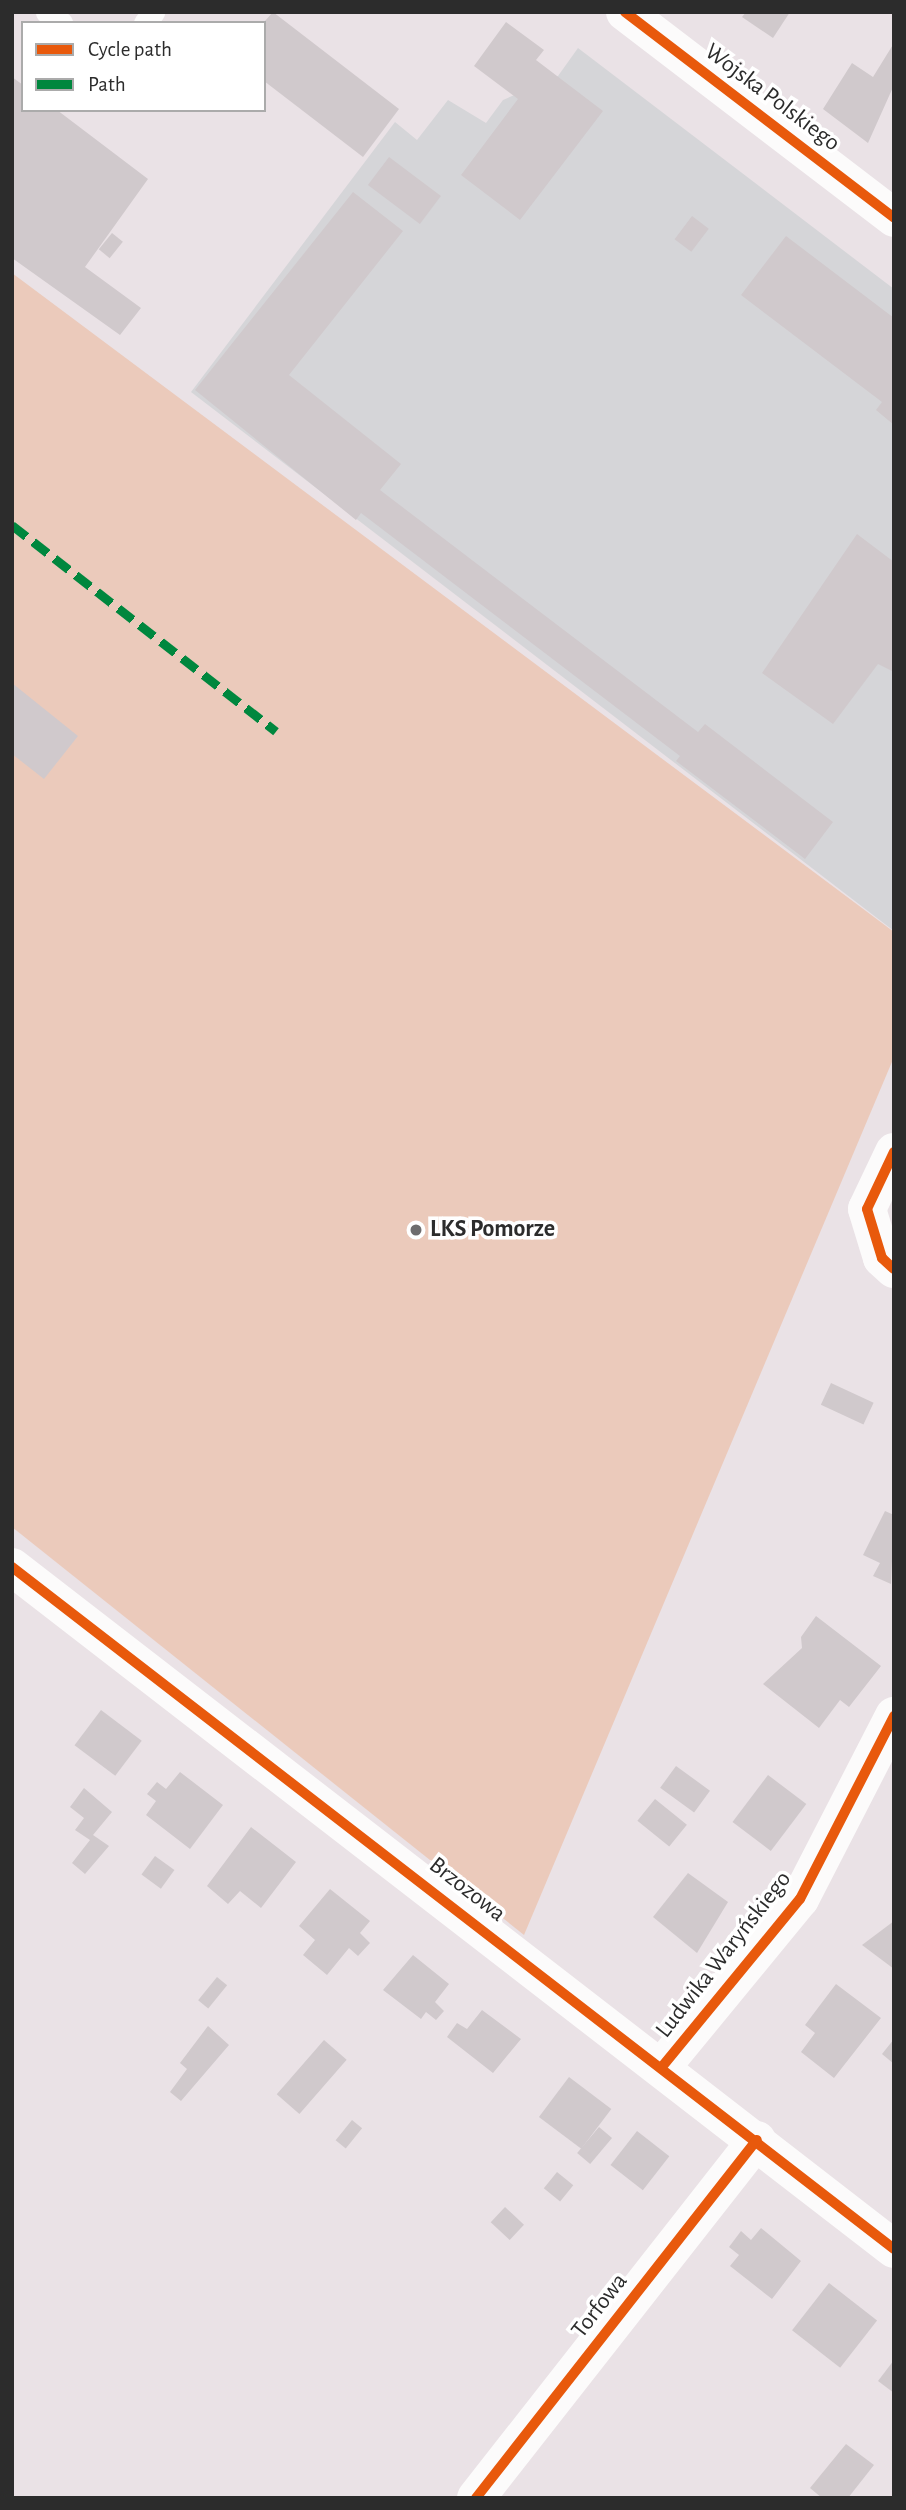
<!DOCTYPE html>
<meta charset="utf-8">
<style>
body{margin:0}
#map{position:relative;width:906px;height:2510px;overflow:hidden;background:#eae2e6;font-family:"Alegreya Sans",sans-serif}
div>[style]{position:absolute}
.industrial>*{inset:0;background:#d5d5d8}
.pitch>*{inset:0;background:#ebcabb}
.building>*{inset:0;background:#d0c9cc;transform-origin:0 0}
.lane>*{height:23px;margin:-11.5px;padding:0 11.5px;transform-origin:11.5px;border-radius:11.5px;background:#fcfbfb}
.street>*{height:38px;margin:-19px;padding:0 19px;transform-origin:19px;border-radius:19px;background:#fcfbfb}
.quiet>*{height:9px;margin-top:-4.5px;transform-origin:0;background:repeating-linear-gradient(90deg,#00873e 0 18px,transparent 0 27px)}
.cycleway>*{height:10px;margin:-5px;padding:0 5px;transform-origin:5px;border-radius:5px;background:#e8590c}
.dots>*{width:19px;height:19px;translate:-50% -50%;box-sizing:border-box;border:4px solid #fff;border-radius:50%}
span{translate:-50% -50%;white-space:nowrap;text-align:center;line-height:1.15;-webkit-text-stroke:7px #fff;paint-order:stroke}
.street-label{font-size:24px;color:#2c2c2c}
.poi-label{font-size:24px;color:#2c2c2c;font-weight:700}
.left{translate:0 -50%;text-align:left}
.frame{position:absolute;inset:0;border:14px solid #2c2c2c;pointer-events:none}
.legend{position:absolute;left:21px;top:21px;width:245px;height:91px;box-sizing:border-box;background:#fff;border:2px solid #ababab;margin:0;padding:9px 12px;list-style:none;font-size:21px;color:#2c2c2c}
.legend li{display:flex;align-items:center;gap:14px;height:35px}
.legend b{width:35px;border:2px solid #ababab}
</style>
<div id="map">
<div class="industrial">
<div style="clip-path:polygon(578px 48px,894px 289px,894px 931px,191px 392px,395px 122px,417px 140px,448px 100px,486px 123px,503px 100px,558px 76px)"></div>
</div>
<div class="pitch">
<div style="clip-path:polygon(12px 273px,894px 932px,894px 1057px,524px 1935px,12px 1527px)"></div>
</div>
<div class="building">
<div style="clip-path:polygon(273px 12px,399px 109px,363px 157px,264px 81px,264px 22px)"></div>
<div style="clip-path:polygon(746px 12px,790px 12px,773px 38px,742px 17px)"></div>
<div style="clip-path:polygon(506px 22px,544px 50px,536px 60px,603px 111px,520px 220px,461px 175px,518px 99px,474px 66px)"></div>
<div style="clip-path:polygon(894px 43px,894px 85px,868px 143px,823px 109px,852px 63px,873px 77px)"></div>
<div style="clip-path:polygon(12px 77px,23px 85px,23px 110px,57px 110px,148px 179px,85px 267px,141px 308px,120px 335px,12px 258px)"></div>
<div style="left:389px;top:157px;width:65px;height:35px;rotate:37deg"></div>
<div style="clip-path:polygon(353px 192px,403px 231px,289px 375px,401px 464px,380px 490px,698px 732px,705px 724px,833px 822px,805px 859px,676px 761px,680px 756px,361px 513px,356px 520px,195px 390px)"></div>
<div style="left:692px;top:216px;width:21px;height:29px;rotate:37deg"></div>
<div style="left:112px;top:233px;width:14px;height:21px;rotate:39deg"></div>
<div style="clip-path:polygon(786px 236px,894px 318px,894px 425px,876px 410px,882px 402px,741px 295px)"></div>
<div style="clip-path:polygon(857px 534px,894px 562px,894px 672px,878px 664px,833px 724px,762px 673px)"></div>
<div style="clip-path:polygon(12px 683px,78px 736px,44px 779px,12px 754px)"></div>
<div style="left:831px;top:1383px;width:47px;height:24px;rotate:25deg"></div>
<div style="clip-path:polygon(885px 1511px,894px 1515px,891px 1584px,873px 1576px,880px 1563px,863px 1555px)"></div>
<div style="clip-path:polygon(816px 1616px,881px 1666px,849px 1707px,840px 1700px,819px 1728px,763px 1684px,802px 1648px,801px 1637px)"></div>
<div style="left:101px;top:1710px;width:51px;height:44px;rotate:37deg"></div>
<div style="left:676px;top:1766px;width:42px;height:27px;rotate:36deg"></div>
<div style="clip-path:polygon(180px 1772px,223px 1805px,190px 1849px,146px 1815px,156px 1801px,147px 1794px,157px 1782px,166px 1789px)"></div>
<div style="left:768px;top:1775px;width:48px;height:59px;rotate:37deg"></div>
<div style="clip-path:polygon(84px 1788px,112px 1812px,93px 1835px,109px 1846px,85px 1874px,72px 1863px,90px 1840px,75px 1830px,84px 1818px,70px 1807px)"></div>
<div style="left:655px;top:1799px;width:41px;height:28px;rotate:39deg"></div>
<div style="clip-path:polygon(251px 1827px,296px 1862px,261px 1908px,240px 1891px,228px 1904px,207px 1886px)"></div>
<div style="left:155px;top:1856px;width:24px;height:23px;rotate:36deg"></div>
<div style="clip-path:polygon(688px 1873px,728px 1902px,697px 1953px,653px 1917px)"></div>
<div style="clip-path:polygon(330px 1889px,370px 1921px,360px 1933px,370px 1943px,358px 1956px,349px 1948px,327px 1975px,303px 1955px,315px 1940px,299px 1926px)"></div>
<div style="clip-path:polygon(894px 1921px,894px 1969px,862px 1945px)"></div>
<div style="clip-path:polygon(413px 1955px,449px 1984px,435px 2002px,444px 2011px,436px 2020px,426px 2012px,421px 2019px,383px 1990px)"></div>
<div style="left:217px;top:1977px;width:13px;height:30px;rotate:39deg"></div>
<div style="clip-path:polygon(836px 1984px,881px 2018px,834px 2078px,801px 2052px,815px 2033px,805px 2025px)"></div>
<div style="clip-path:polygon(482px 2010px,521px 2039px,493px 2073px,447px 2037px,457px 2023px,467px 2029px)"></div>
<div style="clip-path:polygon(208px 2026px,229px 2045px,181px 2101px,170px 2092px,187px 2069px,180px 2063px)"></div>
<div style="clip-path:polygon(894px 2039px,894px 2064px,882px 2054px)"></div>
<div style="left:324px;top:2040px;width:30px;height:72px;rotate:41deg"></div>
<div style="left:569px;top:2077px;width:53px;height:50px;rotate:37deg"></div>
<div style="left:352px;top:2120px;width:13px;height:26px;rotate:39deg"></div>
<div style="left:599px;top:2127px;width:17px;height:34px;rotate:40deg"></div>
<div style="left:637px;top:2131px;width:41px;height:43px;rotate:38deg"></div>
<div style="left:557px;top:2172px;width:21px;height:21px;rotate:39deg"></div>
<div style="left:505px;top:2207px;width:26px;height:21px;rotate:43deg"></div>
<div style="clip-path:polygon(761px 2228px,801px 2261px,772px 2299px,730px 2266px,739px 2255px,729px 2247px,741px 2231px,751px 2240px)"></div>
<div style="left:829px;top:2283px;width:61px;height:60px;rotate:38deg"></div>
<div style="clip-path:polygon(894px 2360px,894px 2393px,878px 2381px)"></div>
<div style="clip-path:polygon(846px 2444px,874px 2465px,848px 2498px,822px 2498px,810px 2488px)"></div>
</div>
<div class="lane">
<div style="left:47px;top:12px;width:18px;rotate:38deg"></div>
<div style="left:145px;top:23px;width:14px;rotate:-54deg"></div>
</div>
<div class="street">
<div style="left:625px;top:12px;width:339px;rotate:37.4deg"></div>
<div style="left:894px;top:1152px;width:63px;rotate:115.3deg"></div>
<div style="left:867px;top:1209px;width:51px;rotate:73deg"></div>
<div style="left:882px;top:1258px;width:16px;rotate:43deg"></div>
<div style="left:12px;top:1567px;width:1115px;rotate:37.71deg"></div>
<div style="left:661px;top:2068px;width:219px;rotate:-50.6deg"></div>
<div style="left:800px;top:1899px;width:206px;rotate:-62.8deg"></div>
<div style="left:476px;top:2498px;width:455px;rotate:-51.9deg"></div>
</div>
<div class="quiet">
<div style="left:12px;top:525px;width:335px;rotate:38deg"></div>
</div>
<div class="cycleway">
<div style="left:625px;top:12px;width:339px;rotate:37.4deg"></div>
<div style="left:894px;top:1152px;width:63px;rotate:115.3deg"></div>
<div style="left:867px;top:1209px;width:51px;rotate:73deg"></div>
<div style="left:882px;top:1258px;width:16px;rotate:43deg"></div>
<div style="left:12px;top:1567px;width:1115px;rotate:37.71deg"></div>
<div style="left:661px;top:2068px;width:219px;rotate:-50.6deg"></div>
<div style="left:800px;top:1899px;width:206px;rotate:-62.8deg"></div>
<div style="left:476px;top:2498px;width:455px;rotate:-51.9deg"></div>
</div>
<div class="dots">
<div style="left:416px;top:1230px;background:#6e6c6d"></div>
</div>
<div class="street-label">
<span style="left:772px;top:98px;rotate:37deg">Wojska Polskiego</span>
<span style="left:467px;top:1890px;rotate:38deg">Brzozowa</span>
<span style="left:724px;top:1955px;rotate:-52deg">Ludwika Waryńskiego</span>
<span style="left:600px;top:2306px;rotate:-52deg">Torfowa</span>
</div>
<div class="poi-label">
<span class="left" style="left:430px;top:1230px">LKS Pomorze</span>
</div>
<div class="frame"></div>
<ul class="legend">
<li><b style="height:9px;background:#e8590c"></b>Cycle path</li>
<li><b style="height:9px;background:#00873e"></b>Path</li>
</ul>
</div>
